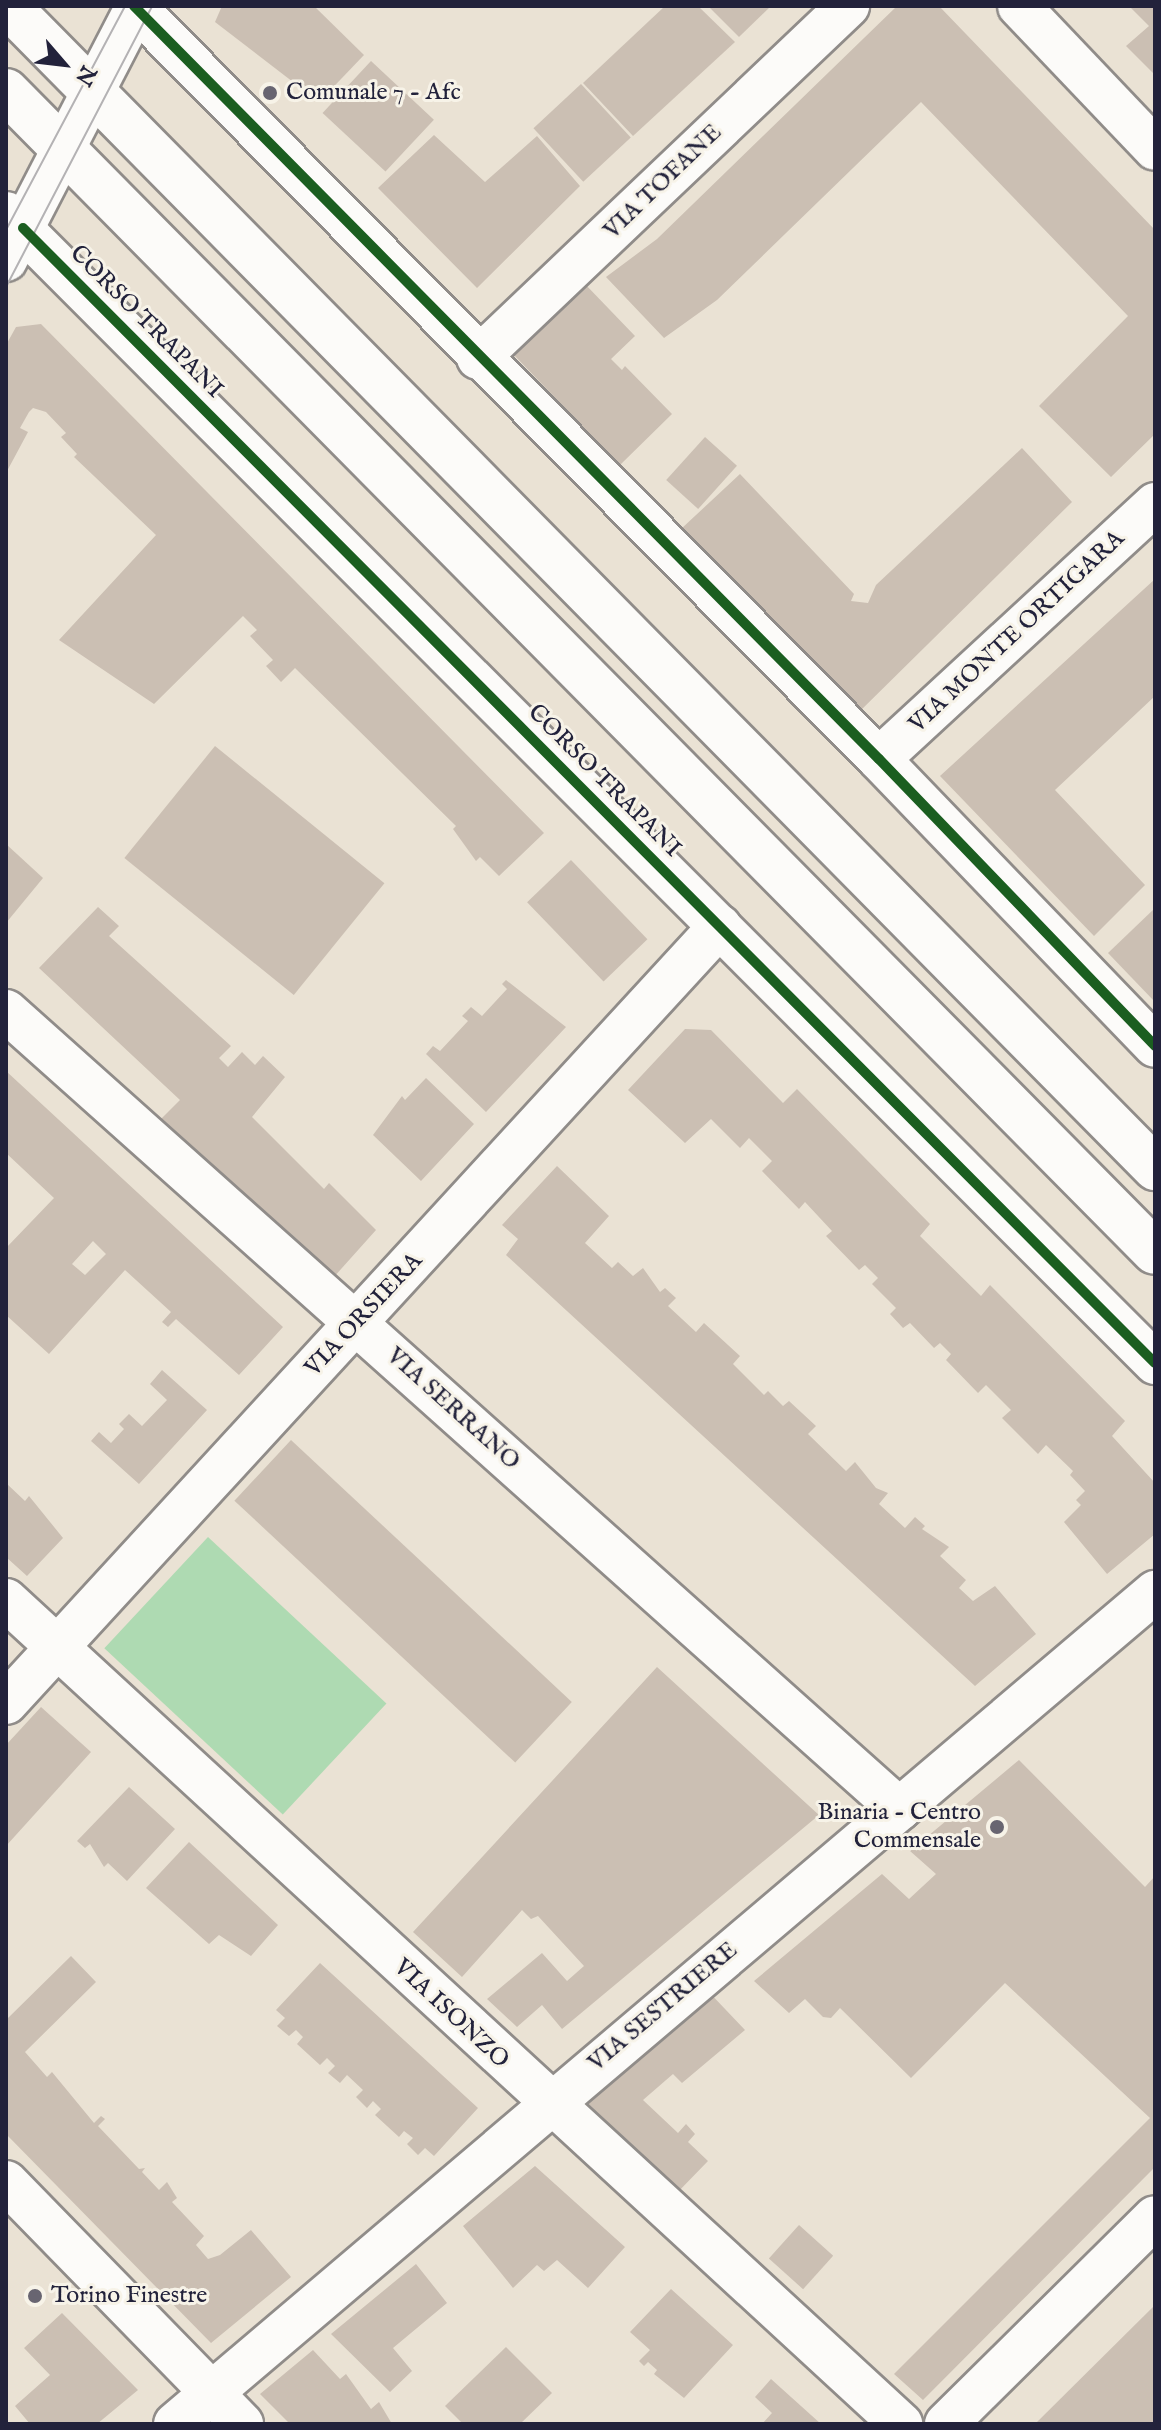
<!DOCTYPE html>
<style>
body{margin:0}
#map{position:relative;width:1161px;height:2430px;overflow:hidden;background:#eae2d4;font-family:"IM FELL English",serif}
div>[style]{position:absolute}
.green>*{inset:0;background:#aedab2;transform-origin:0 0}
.building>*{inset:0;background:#cbbfb3;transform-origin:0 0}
.roads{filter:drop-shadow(2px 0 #908c89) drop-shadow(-2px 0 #908c89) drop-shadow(0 2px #908c89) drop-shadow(0 -2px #908c89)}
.minor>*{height:42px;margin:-21px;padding:0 21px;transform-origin:21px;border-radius:21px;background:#fcfbf9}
.major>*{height:44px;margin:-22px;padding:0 22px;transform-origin:22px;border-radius:22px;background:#fcfbf9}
.tram>*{height:2px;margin:-1px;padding:0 1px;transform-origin:1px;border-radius:1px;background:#b4b2b4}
.cycleway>*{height:10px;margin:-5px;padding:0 5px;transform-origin:5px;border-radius:5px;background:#1b5e20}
.dots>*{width:22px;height:22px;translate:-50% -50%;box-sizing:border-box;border:4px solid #f7f3e8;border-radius:50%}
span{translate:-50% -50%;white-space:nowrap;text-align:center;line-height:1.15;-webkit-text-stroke:6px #f7f3e8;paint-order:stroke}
.poi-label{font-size:24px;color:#22223b}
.left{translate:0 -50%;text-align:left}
.right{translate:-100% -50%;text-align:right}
.street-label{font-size:24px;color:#22223b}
.frame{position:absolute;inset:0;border:8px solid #22223b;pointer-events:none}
.north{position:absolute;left:24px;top:24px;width:80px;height:80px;-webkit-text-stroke:6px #f7f3e8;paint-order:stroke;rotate:118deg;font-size:22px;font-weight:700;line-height:32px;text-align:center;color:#22223b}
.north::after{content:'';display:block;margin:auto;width:28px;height:36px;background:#22223b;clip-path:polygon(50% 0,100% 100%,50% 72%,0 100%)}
</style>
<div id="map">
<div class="green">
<div style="left:208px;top:1537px;width:244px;height:152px;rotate:43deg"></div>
</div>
<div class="building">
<div style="clip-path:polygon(222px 6px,314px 6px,364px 55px,319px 102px,215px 22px)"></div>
<div style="clip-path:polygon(665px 6px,698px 6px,735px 42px,633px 136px,583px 83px)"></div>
<div style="clip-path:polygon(708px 6px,771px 6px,739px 37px)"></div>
<div style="clip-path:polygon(897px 6px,939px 6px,1155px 230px,1155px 434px,1111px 477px,1039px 406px,1128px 316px,921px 102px,717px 300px,664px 338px,606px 277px,657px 239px)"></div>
<div style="clip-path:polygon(1129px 6px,1155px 6px,1155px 75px,1126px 46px,1149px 26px)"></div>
<div style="left:371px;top:61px;width:86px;height:71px;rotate:43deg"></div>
<div style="left:581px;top:84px;width:73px;height:65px;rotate:47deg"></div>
<div style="clip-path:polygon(434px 135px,485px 182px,537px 136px,580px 186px,477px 288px,378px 188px)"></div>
<div style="clip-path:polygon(584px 283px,635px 336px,611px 359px,622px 370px,625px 366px,672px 414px,620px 465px,512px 353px)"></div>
<div style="clip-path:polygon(41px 324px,544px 833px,499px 876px,480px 857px,476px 861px,453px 829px,456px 826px,295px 668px,281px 682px,266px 666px,273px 660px,250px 636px,257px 630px,243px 616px,154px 704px,59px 640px,156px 535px,74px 457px,77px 454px,61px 437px,66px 433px,46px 412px,33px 408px,29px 412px,20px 428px,28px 432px,6px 473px,6px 345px,16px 327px)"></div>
<div style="left:705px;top:437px;width:43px;height:58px;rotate:42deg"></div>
<div style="clip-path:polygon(1022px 448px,1072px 502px,856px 715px,681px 529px,740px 474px,854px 594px,851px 601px,868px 603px,876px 585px)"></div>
<div style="clip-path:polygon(1155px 579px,1155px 696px,1055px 790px,1145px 885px,1094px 936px,940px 776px)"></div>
<div style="left:215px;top:746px;width:218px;height:144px;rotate:39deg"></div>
<div style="clip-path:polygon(6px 844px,43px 878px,6px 923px)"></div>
<div style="left:571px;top:860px;width:110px;height:61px;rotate:46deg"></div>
<div style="clip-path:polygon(98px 907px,119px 926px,109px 936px,231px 1046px,219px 1058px,228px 1067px,242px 1052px,255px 1065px,263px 1056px,285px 1077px,252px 1117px,324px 1189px,329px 1183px,376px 1230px,333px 1278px,161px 1119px,180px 1100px,39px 968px)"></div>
<div style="clip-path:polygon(1155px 908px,1155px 1002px,1108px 953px)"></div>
<div style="clip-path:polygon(506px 980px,566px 1027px,486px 1112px,426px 1054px,433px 1046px,440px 1051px,468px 1021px,462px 1016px,471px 1007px,482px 1016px,507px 989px,502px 984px)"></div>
<div style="clip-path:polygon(685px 1029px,711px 1030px,783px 1103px,797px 1089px,930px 1224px,920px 1236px,981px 1296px,990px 1285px,1125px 1421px,1112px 1436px,1155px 1483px,1155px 1534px,1107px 1574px,1064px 1522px,1081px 1505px,1076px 1500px,1085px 1491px,1070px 1475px,1073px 1471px,1046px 1445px,1038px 1454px,1002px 1418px,1011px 1410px,986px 1385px,978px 1393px,946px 1360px,951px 1354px,940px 1343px,934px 1348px,910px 1323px,903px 1328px,890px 1314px,896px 1308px,872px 1284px,878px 1278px,865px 1265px,859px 1270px,826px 1236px,832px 1231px,805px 1202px,799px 1209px,762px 1171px,772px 1161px,749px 1138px,740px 1148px,711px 1119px,685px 1143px,628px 1090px)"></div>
<div style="clip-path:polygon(evenodd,6px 1071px,283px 1327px,239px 1375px,176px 1319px,168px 1327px,162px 1322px,171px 1312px,125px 1270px,49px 1354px,6px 1315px,6px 1248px,54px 1198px,6px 1153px,6px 1071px,93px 1241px,106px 1254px,85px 1275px,72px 1264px,93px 1241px)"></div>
<div style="clip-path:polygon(426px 1078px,474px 1124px,421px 1181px,373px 1135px,402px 1096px,405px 1100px)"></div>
<div style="clip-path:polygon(557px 1166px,609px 1216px,585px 1243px,612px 1268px,618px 1262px,633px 1276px,643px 1268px,660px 1292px,665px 1288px,676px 1298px,668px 1306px,696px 1332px,704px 1323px,740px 1356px,733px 1364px,764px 1395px,768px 1391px,783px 1406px,789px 1401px,816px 1426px,808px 1434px,846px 1471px,855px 1462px,876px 1488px,888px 1493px,879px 1504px,905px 1528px,915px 1517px,925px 1526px,922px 1529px,949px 1547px,940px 1556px,966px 1580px,959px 1588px,973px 1601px,995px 1586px,1036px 1634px,975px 1686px,506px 1255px,518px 1239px,502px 1225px)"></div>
<div style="clip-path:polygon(162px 1370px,207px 1410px,139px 1484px,91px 1441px,99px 1432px,111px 1443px,124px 1429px,119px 1424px,129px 1414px,142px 1426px,167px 1400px,150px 1384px)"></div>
<div style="left:291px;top:1440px;width:384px;height:83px;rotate:43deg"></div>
<div style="clip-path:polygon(6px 1483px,25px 1501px,29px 1496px,63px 1538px,27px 1576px,6px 1557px)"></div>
<div style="clip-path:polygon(657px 1667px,819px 1815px,562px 2029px,542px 2005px,517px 2027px,487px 1999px,542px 1953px,567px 1981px,584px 1966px,538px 1916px,531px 1919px,522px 1910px,462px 1977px,413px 1932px)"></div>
<div style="clip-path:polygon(41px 1707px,91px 1752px,6px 1846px,6px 1745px)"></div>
<div style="clip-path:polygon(1019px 1760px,1145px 1887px,1155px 1876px,1155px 2167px,923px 2400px,894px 2374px,1150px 2118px,1005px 1983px,911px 2078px,840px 2008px,831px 2018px,823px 2017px,805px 1999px,789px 2013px,754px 1981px,882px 1874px,909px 1899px,936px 1874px,910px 1851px)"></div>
<div style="clip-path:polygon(129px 1787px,175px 1829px,127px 1881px,108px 1863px,104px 1867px,90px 1844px,85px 1848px,77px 1841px)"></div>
<div style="clip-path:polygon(189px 1842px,278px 1925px,251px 1956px,219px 1935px,209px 1944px,146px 1888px)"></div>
<div style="clip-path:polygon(71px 1956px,96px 1982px,25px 2052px,47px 2077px,52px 2072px,94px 2123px,101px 2116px,105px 2119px,98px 2126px,139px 2169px,145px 2168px,142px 2172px,159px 2190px,167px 2182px,177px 2198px,172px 2202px,204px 2236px,196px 2245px,208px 2259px,220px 2255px,251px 2230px,291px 2277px,211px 2343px,6px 2134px,6px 2020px)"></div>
<div style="clip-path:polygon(320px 1963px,478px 2108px,434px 2156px,425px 2148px,418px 2155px,407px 2144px,413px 2138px,404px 2131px,399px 2137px,375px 2115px,381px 2109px,373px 2101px,367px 2108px,356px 2097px,363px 2090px,347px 2075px,340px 2083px,328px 2073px,335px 2066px,327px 2058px,320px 2065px,297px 2044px,303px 2037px,296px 2030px,289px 2036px,277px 2026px,285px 2018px,276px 2010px)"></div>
<div style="clip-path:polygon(706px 1989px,745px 2030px,682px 2083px,673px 2074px,643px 2100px,678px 2133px,686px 2124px,695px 2134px,688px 2142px,708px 2161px,675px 2195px,572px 2100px)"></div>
<div style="clip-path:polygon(535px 2166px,625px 2247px,588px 2288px,557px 2260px,544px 2271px,537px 2265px,513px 2288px,463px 2226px)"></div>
<div style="left:799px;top:2225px;width:46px;height:45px;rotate:42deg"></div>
<div style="clip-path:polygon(416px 2264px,447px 2303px,393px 2348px,412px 2371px,390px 2392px,331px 2334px)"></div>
<div style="clip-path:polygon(671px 2289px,733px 2345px,684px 2398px,654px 2374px,657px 2370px,648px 2362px,644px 2366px,639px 2361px,650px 2350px,630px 2332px)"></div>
<div style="clip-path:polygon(1155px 2305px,1155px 2424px,1035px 2424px)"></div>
<div style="clip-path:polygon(62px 2313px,138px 2390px,97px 2424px,30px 2424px,15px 2406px,50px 2375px,24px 2348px)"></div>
<div style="clip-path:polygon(506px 2347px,552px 2393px,520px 2424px,463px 2424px,445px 2406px)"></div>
<div style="clip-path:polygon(313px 2350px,340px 2379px,346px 2374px,371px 2409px,379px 2402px,392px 2424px,290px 2424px,260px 2394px)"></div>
<div style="clip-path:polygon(771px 2379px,821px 2424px,762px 2424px,772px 2413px,755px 2397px)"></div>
</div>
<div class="roads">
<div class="minor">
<div style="left:134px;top:6px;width:1059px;rotate:45.31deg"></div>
<div style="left:879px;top:759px;width:398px;rotate:46.1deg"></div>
<div style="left:1019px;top:6px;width:197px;rotate:46.4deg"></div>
<div style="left:6px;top:213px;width:1626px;rotate:45.02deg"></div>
<div style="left:6px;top:260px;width:286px;rotate:-62.7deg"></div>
<div style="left:478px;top:358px;width:511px;rotate:-43.57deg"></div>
<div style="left:879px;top:759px;width:376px;rotate:-42.7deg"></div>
<div style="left:6px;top:1011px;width:1198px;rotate:41.78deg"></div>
<div style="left:6px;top:1600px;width:1217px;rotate:42.63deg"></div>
<div style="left:6px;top:1703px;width:1055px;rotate:-47.42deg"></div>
<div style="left:6px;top:2182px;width:338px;rotate:45.7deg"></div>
<div style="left:175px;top:2424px;width:1286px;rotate:-40.33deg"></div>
<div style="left:946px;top:2424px;width:294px;rotate:-44.7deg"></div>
</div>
<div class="major">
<div style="left:8px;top:6px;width:1633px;rotate:45.37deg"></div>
<div style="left:6px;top:91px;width:1633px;rotate:45.3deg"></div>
</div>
</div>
<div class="tram">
<div style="left:6px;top:230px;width:254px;rotate:-62deg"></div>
<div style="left:6px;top:287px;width:317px;rotate:-62.5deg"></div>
</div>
<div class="cycleway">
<div style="left:134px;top:6px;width:1059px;rotate:45.31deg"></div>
<div style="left:879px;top:759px;width:398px;rotate:46.1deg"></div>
<div style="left:23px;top:228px;width:1603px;rotate:45.08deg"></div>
</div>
<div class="dots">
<div style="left:270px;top:93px;background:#686571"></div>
<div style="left:997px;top:1827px;background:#686571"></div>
<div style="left:35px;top:2296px;background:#686571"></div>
</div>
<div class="poi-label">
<span class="left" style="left:286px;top:93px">Comunale 7 - Afc</span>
<span class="right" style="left:981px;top:1827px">Binaria - Centro<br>Commensale</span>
<span class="left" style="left:51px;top:2296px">Torino Finestre</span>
</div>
<div class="street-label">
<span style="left:663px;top:182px;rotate:-44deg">VIA TOFANE</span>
<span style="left:146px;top:322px;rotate:45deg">CORSO TRAPANI</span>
<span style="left:1017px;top:632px;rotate:-43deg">VIA MONTE ORTIGARA</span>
<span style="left:604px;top:781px;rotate:45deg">CORSO TRAPANI</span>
<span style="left:364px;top:1315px;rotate:-47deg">VIA ORSIERA</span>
<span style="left:453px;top:1409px;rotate:42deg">VIA SERRANO</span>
<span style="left:663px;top:2007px;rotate:-40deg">VIA SESTRIERE</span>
<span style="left:451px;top:2014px;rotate:43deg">VIA ISONZO</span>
</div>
<div class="frame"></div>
<div class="north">N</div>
</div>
